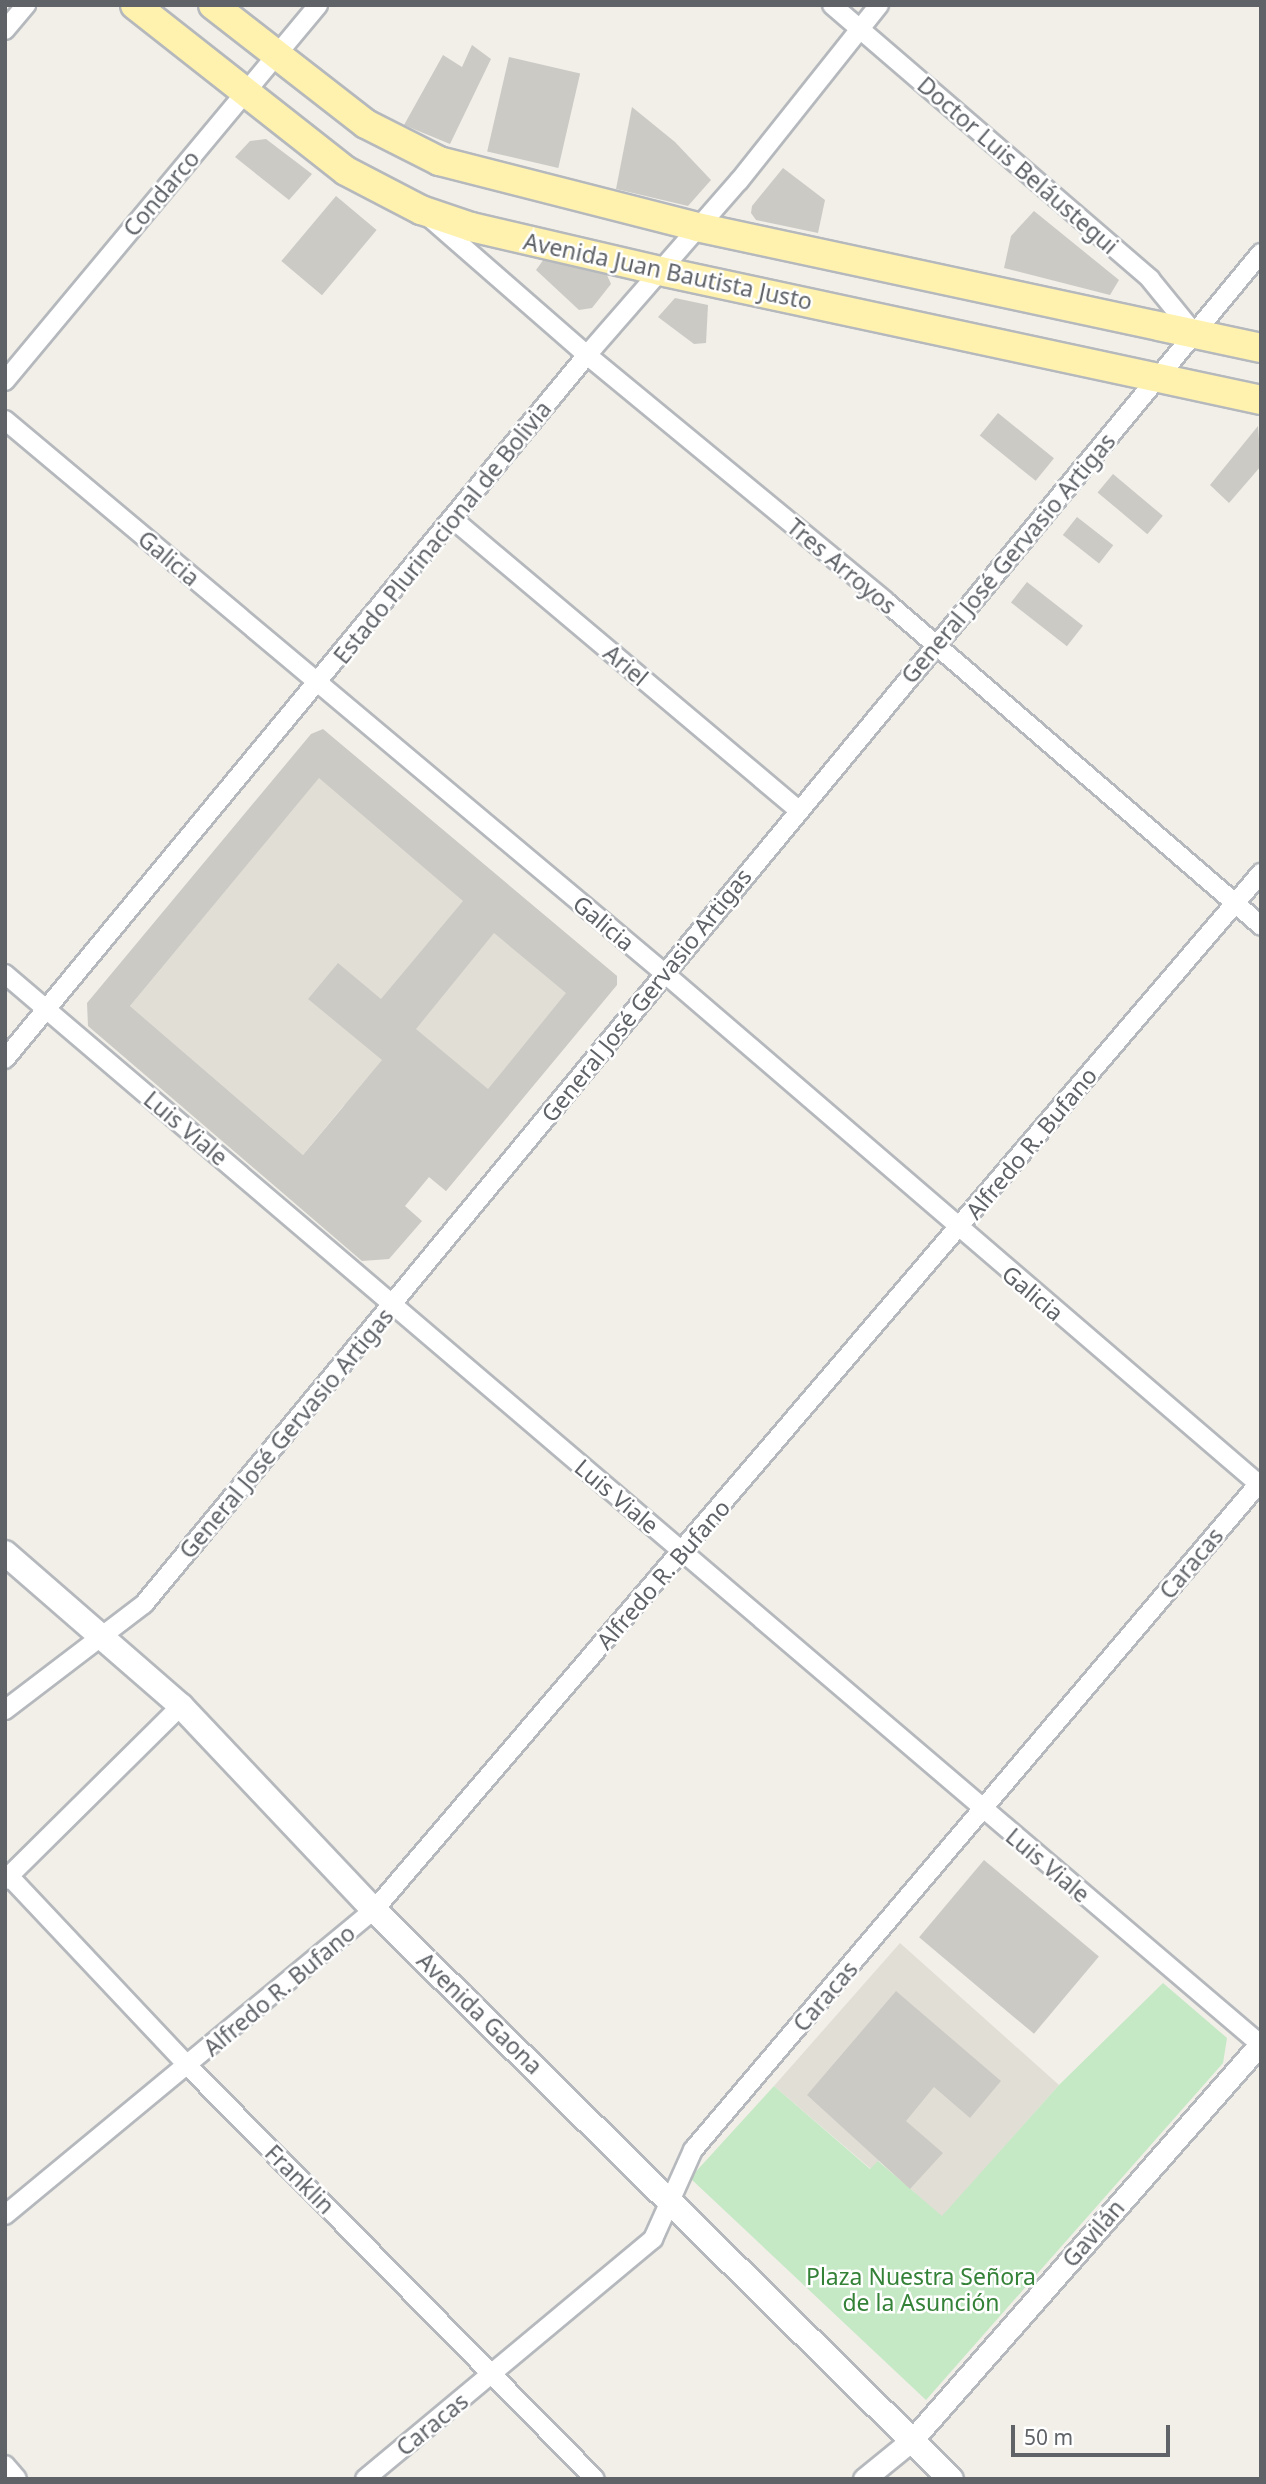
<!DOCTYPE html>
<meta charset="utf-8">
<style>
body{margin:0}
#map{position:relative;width:1266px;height:2484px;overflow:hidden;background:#f1efe8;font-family:"Noto Sans",sans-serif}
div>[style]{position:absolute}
.education>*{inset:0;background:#e1ded6}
.green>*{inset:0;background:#c5e8c5}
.building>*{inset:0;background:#cccac5;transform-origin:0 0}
.roads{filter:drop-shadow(2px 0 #b5b8bc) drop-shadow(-2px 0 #b5b8bc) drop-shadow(0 2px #b5b8bc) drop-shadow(0 -2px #b5b8bc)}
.minor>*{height:18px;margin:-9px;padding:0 9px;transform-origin:9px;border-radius:9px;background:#fff}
.tertiary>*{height:21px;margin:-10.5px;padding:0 10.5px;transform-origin:10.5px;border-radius:10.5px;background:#fff}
.secondary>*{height:24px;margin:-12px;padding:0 12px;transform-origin:12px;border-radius:12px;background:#fff}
.primary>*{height:28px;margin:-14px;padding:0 14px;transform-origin:14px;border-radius:14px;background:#fff2af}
span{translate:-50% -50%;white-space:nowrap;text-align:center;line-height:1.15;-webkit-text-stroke:5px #fff;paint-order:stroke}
.street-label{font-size:23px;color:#5f6368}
.park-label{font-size:23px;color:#348238}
.frame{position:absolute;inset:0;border:7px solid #5f6368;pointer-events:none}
.scale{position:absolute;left:1011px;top:2425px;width:159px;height:32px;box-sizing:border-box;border:4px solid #5f6368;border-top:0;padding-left:9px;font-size:21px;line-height:24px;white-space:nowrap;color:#5f6368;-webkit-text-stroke:5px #fff;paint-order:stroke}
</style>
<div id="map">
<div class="education">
<div style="clip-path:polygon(344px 747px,617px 976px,616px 985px,446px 1191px,344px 1105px,303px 1155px,130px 1006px)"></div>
<div style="clip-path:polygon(900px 1943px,1059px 2085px,942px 2217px,879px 2161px,871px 2169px,774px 2086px)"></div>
</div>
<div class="green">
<div style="clip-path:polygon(1163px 1983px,1227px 2038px,1223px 2063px,926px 2400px,690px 2178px,774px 2086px,870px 2169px,878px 2161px,942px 2216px,1059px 2085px)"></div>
</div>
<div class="building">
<div style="clip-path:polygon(472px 45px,491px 59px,450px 144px,404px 125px,443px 55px,462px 67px)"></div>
<div style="left:509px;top:57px;width:73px;height:97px;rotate:13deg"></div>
<div style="clip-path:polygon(632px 107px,675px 142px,711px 180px,688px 206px,616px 189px)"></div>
<div style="clip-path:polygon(266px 139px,312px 174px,289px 200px,235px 157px,250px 141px)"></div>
<div style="clip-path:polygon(783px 168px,825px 200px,818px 233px,756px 220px,751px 213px,752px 206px)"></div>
<div style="left:336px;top:196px;width:53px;height:85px;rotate:40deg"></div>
<div style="clip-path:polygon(1034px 211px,1119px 280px,1110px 295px,1004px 268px,1011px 236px)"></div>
<div style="clip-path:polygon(544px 259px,607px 275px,611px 284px,592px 308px,579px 310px,536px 270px)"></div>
<div style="clip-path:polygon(675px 298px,708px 305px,706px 343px,694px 344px,658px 317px)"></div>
<div style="left:998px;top:413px;width:72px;height:29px;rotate:39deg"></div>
<div style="clip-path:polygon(1258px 426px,1261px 466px,1229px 503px,1210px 485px)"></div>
<div style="left:1113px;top:474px;width:65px;height:24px;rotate:40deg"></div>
<div style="left:1077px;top:517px;width:46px;height:23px;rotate:38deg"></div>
<div style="left:1027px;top:582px;width:71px;height:26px;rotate:38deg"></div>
<div style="clip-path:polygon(evenodd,323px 729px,617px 976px,617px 985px,446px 1191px,429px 1177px,405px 1206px,422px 1221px,389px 1259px,362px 1261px,88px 1026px,87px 1003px,311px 734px,323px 729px,319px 778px,463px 901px,381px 999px,338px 963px,308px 999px,382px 1060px,303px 1155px,130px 1006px,319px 778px,323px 729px,494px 933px,566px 993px,488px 1089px,416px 1029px,494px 933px)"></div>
<div style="left:984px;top:1860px;width:150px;height:101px;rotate:40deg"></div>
<div style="clip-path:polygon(896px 1991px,1001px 2081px,970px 2118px,934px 2087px,906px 2121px,943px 2153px,910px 2189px,807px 2095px)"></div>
</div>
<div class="roads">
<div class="minor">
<div style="left:832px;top:5px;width:420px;rotate:40.7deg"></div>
<div style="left:1150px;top:279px;width:70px;rotate:50.8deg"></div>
<div style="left:5px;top:30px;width:33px;rotate:-50deg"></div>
<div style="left:431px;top:219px;width:207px;rotate:41.1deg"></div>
<div style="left:587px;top:355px;width:386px;rotate:39.5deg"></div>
<div style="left:885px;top:601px;width:497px;rotate:40.8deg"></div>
<div style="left:5px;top:381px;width:489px;rotate:-50.2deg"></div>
<div style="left:5px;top:420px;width:859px;rotate:39.99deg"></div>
<div style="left:663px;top:972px;width:789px;rotate:40.68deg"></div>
<div style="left:454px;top:520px;width:450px;rotate:40.1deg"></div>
<div style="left:5px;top:974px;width:1651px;rotate:40.45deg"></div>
<div style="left:5px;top:1059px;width:913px;rotate:-50.42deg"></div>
<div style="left:587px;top:355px;width:231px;rotate:-48.9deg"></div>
<div style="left:739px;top:181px;width:225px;rotate:-51.5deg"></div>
<div style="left:5px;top:1710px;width:175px;rotate:-37.3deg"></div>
<div style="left:144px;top:1604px;width:1753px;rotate:-50.42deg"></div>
<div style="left:9px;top:1876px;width:262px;rotate:46.7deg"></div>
<div style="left:189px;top:2067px;width:578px;rotate:45.42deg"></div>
<div style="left:5px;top:1880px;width:247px;rotate:-44.7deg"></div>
<div style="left:5px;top:2215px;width:479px;rotate:-39.6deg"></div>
<div style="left:374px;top:1910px;width:1365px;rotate:-49.46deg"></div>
<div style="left:5px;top:2465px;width:18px;rotate:49deg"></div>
<div style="left:365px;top:2479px;width:375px;rotate:-39.8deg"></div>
<div style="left:653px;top:2239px;width:98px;rotate:-65.8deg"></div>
<div style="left:693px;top:2150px;width:878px;rotate:-49.67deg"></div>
</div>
<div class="tertiary">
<div style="left:864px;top:2479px;width:63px;rotate:-39.2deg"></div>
<div style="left:913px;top:2439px;width:527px;rotate:-48.69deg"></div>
</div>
<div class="secondary">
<div style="left:5px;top:1553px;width:233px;rotate:41deg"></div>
<div style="left:181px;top:1706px;width:281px;rotate:46.6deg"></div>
<div style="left:374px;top:1910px;width:810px;rotate:44.6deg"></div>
</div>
<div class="primary">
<div style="left:135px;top:5px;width:268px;rotate:38.2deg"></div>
<div style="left:346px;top:171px;width:85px;rotate:27.5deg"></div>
<div style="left:421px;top:210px;width:53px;rotate:18.8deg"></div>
<div style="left:471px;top:227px;width:194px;rotate:13.1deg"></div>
<div style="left:660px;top:271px;width:615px;rotate:12.11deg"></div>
<div style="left:213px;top:5px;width:194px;rotate:37.9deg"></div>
<div style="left:366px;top:124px;width:82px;rotate:26.9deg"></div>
<div style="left:439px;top:161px;width:266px;rotate:14.3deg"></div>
<div style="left:697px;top:227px;width:577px;rotate:12.11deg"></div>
</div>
</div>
<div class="street-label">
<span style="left:1018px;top:165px;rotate:41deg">Doctor Luis Beláustegui</span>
<span style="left:161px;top:193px;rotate:-50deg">Condarco</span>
<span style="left:668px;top:271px;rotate:12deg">Avenida Juan Bautista Justo</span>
<span style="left:442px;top:532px;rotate:-51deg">Estado Plurinacional de Bolivia</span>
<span style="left:169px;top:558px;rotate:40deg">Galicia</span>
<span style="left:1008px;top:558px;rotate:-50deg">General José Gervasio Artigas</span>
<span style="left:842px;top:566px;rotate:40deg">Tres Arroyos</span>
<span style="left:626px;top:665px;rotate:40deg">Ariel</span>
<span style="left:604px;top:923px;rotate:40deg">Galicia</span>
<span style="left:646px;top:995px;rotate:-51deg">General José Gervasio Artigas</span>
<span style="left:186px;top:1128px;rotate:40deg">Luis Viale</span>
<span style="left:1031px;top:1143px;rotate:-50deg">Alfredo R. Bufano</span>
<span style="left:1033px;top:1293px;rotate:40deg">Galicia</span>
<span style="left:286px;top:1433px;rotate:-50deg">General José Gervasio Artigas</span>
<span style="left:617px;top:1496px;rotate:40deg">Luis Viale</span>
<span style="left:1191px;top:1563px;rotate:-50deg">Caracas</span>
<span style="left:663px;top:1574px;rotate:-49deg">Alfredo R. Bufano</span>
<span style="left:1048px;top:1865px;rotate:40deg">Luis Viale</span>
<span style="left:279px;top:1990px;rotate:-40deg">Alfredo R. Bufano</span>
<span style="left:825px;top:1996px;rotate:-49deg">Caracas</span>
<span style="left:480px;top:2013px;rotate:44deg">Avenida Gaona</span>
<span style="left:300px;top:2179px;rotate:45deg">Franklin</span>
<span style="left:1093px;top:2233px;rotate:-49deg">Gavilán</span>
<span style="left:432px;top:2424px;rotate:-39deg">Caracas</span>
</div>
<div class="park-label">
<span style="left:921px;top:2289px">Plaza Nuestra Señora<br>de la Asunción</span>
</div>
<div class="frame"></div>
<div class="scale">50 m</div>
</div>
